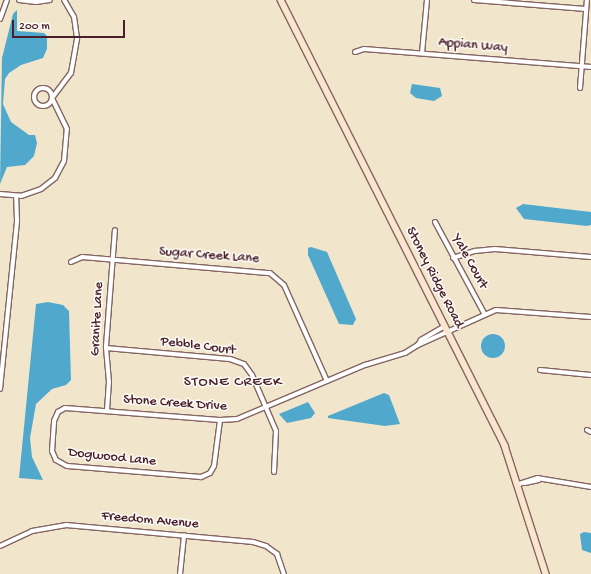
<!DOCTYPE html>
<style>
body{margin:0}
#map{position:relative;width:591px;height:574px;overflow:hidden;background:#f1e6cb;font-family:"Gochi Hand",sans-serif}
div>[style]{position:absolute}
.water>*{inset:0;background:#51a8cd}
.round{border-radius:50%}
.roads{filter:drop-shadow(1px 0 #846563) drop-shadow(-1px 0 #846563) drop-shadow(0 1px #846563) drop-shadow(0 -1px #846563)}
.street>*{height:4px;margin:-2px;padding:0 2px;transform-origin:2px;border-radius:2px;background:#fff}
.street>.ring{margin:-2px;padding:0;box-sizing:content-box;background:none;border:4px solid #fff;border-radius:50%}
.secondary>*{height:5.5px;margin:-2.75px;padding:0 2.75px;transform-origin:2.75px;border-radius:2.75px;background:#fbe5cf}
span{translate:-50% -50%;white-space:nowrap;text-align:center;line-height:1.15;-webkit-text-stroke:3px #fdfcf7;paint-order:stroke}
.street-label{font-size:14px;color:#4a1f2b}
.neighbourhood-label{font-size:15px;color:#4a1f2b;letter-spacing:1px}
.scale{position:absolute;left:12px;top:20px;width:113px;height:18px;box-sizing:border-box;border:2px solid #4a1f2b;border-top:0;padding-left:5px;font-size:12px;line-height:14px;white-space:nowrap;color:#4a1f2b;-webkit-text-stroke:3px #fdfcf7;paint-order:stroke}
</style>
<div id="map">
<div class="water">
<div style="clip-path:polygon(17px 10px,17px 31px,44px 33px,47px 36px,47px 49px,43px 58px,21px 65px,9px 73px,5px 79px,3px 104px,11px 122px,29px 135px,35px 135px,37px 143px,34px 156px,25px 165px,7px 167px,0 184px,2px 58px,13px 14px)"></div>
<div style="clip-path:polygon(412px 84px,440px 88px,442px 96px,434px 101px,416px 98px,410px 93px)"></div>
<div style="clip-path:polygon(523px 204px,591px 212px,591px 225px,587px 226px,524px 219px,516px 208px)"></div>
<div style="clip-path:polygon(311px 247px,327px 252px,356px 319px,353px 325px,339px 324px,308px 255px,308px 248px)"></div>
<div style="clip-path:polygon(48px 302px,63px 305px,69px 311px,71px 380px,66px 385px,52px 389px,36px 404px,30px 438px,32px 457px,43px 480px,19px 478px,36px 304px)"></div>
<div class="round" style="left:481px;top:334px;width:24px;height:24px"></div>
<div style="clip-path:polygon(384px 393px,389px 395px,400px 424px,385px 426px,328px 418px,328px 416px)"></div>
<div style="clip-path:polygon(308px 402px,315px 413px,311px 418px,287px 423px,279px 414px)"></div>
<div style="clip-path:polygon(584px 532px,591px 533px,591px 553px,582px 550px,580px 534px)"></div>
</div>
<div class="roads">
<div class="street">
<div style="left:19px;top:0;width:17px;rotate:7deg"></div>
<div style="left:36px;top:2px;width:14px;rotate:-8deg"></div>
<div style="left:474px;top:0;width:112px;rotate:4.6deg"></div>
<div style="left:0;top:19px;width:20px;rotate:-70deg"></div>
<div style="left:355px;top:52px;width:9px;rotate:-18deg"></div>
<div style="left:364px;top:49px;width:228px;rotate:4.5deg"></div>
<div style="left:422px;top:53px;width:53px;rotate:-84.6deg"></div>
<div style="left:580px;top:88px;width:88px;rotate:-85.5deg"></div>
<div class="ring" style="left:34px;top:88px;width:14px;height:14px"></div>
<div style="left:0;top:194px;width:21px;rotate:5deg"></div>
<div style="left:21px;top:196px;width:21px;rotate:-19deg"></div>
<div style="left:41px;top:189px;width:18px;rotate:-38deg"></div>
<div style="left:55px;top:178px;width:19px;rotate:-62deg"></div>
<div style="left:64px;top:161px;width:32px;rotate:-85deg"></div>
<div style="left:67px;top:129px;width:34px;rotate:-116deg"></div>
<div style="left:52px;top:98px;width:31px;rotate:-53deg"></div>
<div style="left:71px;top:73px;width:36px;rotate:-80deg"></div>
<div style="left:77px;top:38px;width:21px;rotate:-98deg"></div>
<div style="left:74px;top:17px;width:20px;rotate:-120deg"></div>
<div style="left:435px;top:222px;width:103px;rotate:61.7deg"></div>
<div style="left:453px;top:258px;width:23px;rotate:-18deg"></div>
<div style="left:475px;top:251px;width:20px;rotate:-6deg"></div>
<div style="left:495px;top:249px;width:96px;rotate:4.8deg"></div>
<div style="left:71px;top:262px;width:12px;rotate:-24deg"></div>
<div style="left:82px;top:257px;width:189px;rotate:4.9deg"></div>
<div style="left:270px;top:273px;width:18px;rotate:41deg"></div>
<div style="left:284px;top:285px;width:105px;rotate:65.9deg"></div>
<div style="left:445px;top:326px;width:28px;rotate:150deg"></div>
<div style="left:421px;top:340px;width:6px;rotate:121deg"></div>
<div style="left:418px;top:345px;width:85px;rotate:-24.2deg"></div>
<div style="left:496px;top:310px;width:95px;rotate:4.2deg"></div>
<div style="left:106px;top:348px;width:124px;rotate:5.1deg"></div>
<div style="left:230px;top:359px;width:15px;rotate:20deg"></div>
<div style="left:244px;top:364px;width:14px;rotate:54deg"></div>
<div style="left:252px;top:375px;width:61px;rotate:66.8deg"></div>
<div style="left:276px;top:431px;width:41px;rotate:92.8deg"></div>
<div style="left:540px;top:370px;width:51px;rotate:5.6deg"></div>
<div style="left:0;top:389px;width:169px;rotate:-84.2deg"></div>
<div style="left:17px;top:221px;width:25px;rotate:-92deg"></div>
<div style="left:107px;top:410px;width:28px;rotate:-86deg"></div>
<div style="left:109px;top:382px;width:36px;rotate:-95deg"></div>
<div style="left:106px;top:346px;width:116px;rotate:-85.6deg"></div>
<div style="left:220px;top:420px;width:46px;rotate:97.4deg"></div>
<div style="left:214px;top:466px;width:8px;rotate:120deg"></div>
<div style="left:210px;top:473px;width:10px;rotate:156deg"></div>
<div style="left:201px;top:477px;width:134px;rotate:-175.3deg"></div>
<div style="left:67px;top:466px;width:13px;rotate:-151deg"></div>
<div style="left:56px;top:460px;width:10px;rotate:-114deg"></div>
<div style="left:52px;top:451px;width:30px;rotate:-86deg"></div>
<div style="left:54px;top:421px;width:10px;rotate:-66deg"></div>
<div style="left:58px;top:412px;width:8px;rotate:-30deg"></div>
<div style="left:65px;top:408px;width:155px;rotate:4.4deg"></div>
<div style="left:220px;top:420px;width:17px;rotate:-3deg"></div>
<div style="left:237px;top:419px;width:139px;rotate:-22.9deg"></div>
<div style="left:365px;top:365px;width:42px;rotate:-16.7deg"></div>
<div style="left:405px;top:353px;width:15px;rotate:-32deg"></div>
<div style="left:587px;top:430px;width:4px;rotate:27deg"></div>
<div style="left:525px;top:483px;width:14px;rotate:-12deg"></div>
<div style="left:519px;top:484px;width:19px;rotate:-18deg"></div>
<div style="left:537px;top:478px;width:55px;rotate:9.5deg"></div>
<div style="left:0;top:546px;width:35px;rotate:-25deg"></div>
<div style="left:32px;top:531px;width:35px;rotate:-10deg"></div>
<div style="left:66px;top:525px;width:188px;rotate:5.2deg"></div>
<div style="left:253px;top:542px;width:14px;rotate:17deg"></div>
<div style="left:266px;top:546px;width:14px;rotate:36deg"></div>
<div style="left:277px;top:554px;width:21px;rotate:71deg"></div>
<div style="left:180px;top:574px;width:39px;rotate:-84deg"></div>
</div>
<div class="secondary">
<div style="left:281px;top:0;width:499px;rotate:63.3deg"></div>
<div style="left:505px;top:446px;width:134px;rotate:72.2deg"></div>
</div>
</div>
<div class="street-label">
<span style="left:473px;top:46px;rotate:5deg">Appian Way</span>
<span style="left:209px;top:256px;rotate:4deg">Sugar Creek Lane</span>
<span style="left:469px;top:262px;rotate:61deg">Yale Court</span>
<span style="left:434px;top:278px;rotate:63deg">Stoney Ridge Road</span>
<span style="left:98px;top:319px;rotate:-87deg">Granite Lane</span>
<span style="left:198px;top:347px;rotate:7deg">Pebble Court</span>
<span style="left:175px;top:404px;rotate:4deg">Stone Creek Drive</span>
<span style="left:112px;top:458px;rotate:6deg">Dogwood Lane</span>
<span style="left:150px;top:521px;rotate:5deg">Freedom Avenue</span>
</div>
<div class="neighbourhood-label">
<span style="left:233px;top:383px">STONE CREEK</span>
</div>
<div class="scale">200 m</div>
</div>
